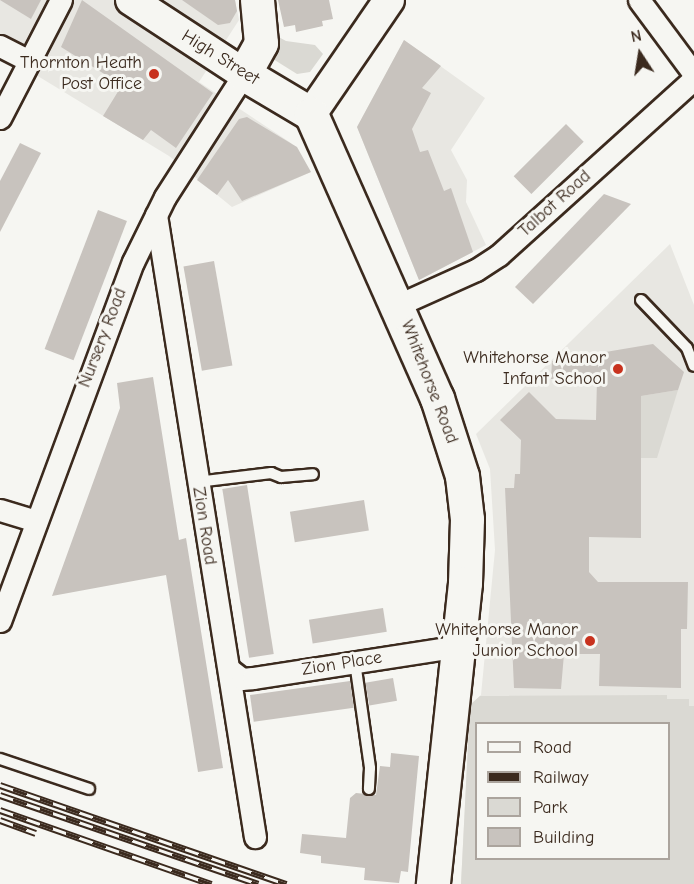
<!DOCTYPE html>
<style>
body{margin:0}
#map{position:relative;width:694px;height:884px;overflow:hidden;background:#f6f6f2;font-family:"Comic Neue",sans-serif}
div>[style]{position:absolute}
.built>*{inset:0;background:#e8e7e2}
.green>*{inset:0;background:#dad9d3}
.building>*{inset:0;background:#c8c3be;transform-origin:0 0}
.roads{filter:drop-shadow(2px 0 #3b2a1e) drop-shadow(-2px 0 #3b2a1e) drop-shadow(0 2px #3b2a1e) drop-shadow(0 -2px #3b2a1e)}
.lane>*{height:10px;margin:-5px;padding:0 5px;transform-origin:5px;border-radius:5px;background:#f6f6f2}
.street>*{height:21px;margin:-10.5px;padding:0 10.5px;transform-origin:10.5px;border-radius:10.5px;background:#f6f6f2}
.secondary>*{height:30px;margin:-15px;padding:0 15px;transform-origin:15px;border-radius:15px;background:#f6f6f2}
.primary>*{height:33px;margin:-16.5px;padding:0 16.5px;transform-origin:16.5px;border-radius:16.5px;background:#f6f6f2}
.rail>*{height:7px;margin-top:-3.5px;transform-origin:0;background:repeating-linear-gradient(90deg,#f6f6f2 0 14px,#3b2a1e 0 28px);box-sizing:border-box;border-block:2px solid #3b2a1e}
.dots>*{width:16px;height:16px;translate:-50% -50%;box-sizing:border-box;border:3px solid #f6f6f2;border-radius:50%}
span{translate:-50% -50%;white-space:nowrap;text-align:center;line-height:1.15;-webkit-text-stroke:6px #f6f6f2;paint-order:stroke}
.street-label{font-size:18px;color:#3b2a1e}
.poi-label{font-size:18px;color:#3b2a1e}
.right{translate:-100% -50%;text-align:right}
.legend{position:absolute;left:475px;top:722px;width:195px;height:138px;box-sizing:border-box;background:#f6f6f2;border:2px solid #aba49d;margin:0;padding:8px 10px;list-style:none;font-size:18px;color:#3b2a1e}
.legend li{display:flex;align-items:center;gap:12px;height:30px}
.legend b{width:30px;border:2px solid #aba49d}
.north{position:absolute;left:610px;top:24px;width:60px;height:60px;-webkit-text-stroke:4px #f6f6f2;paint-order:stroke;rotate:348deg;font-size:16px;font-weight:700;line-height:24px;text-align:center;color:#3b2a1e}
.north::after{content:'';display:block;margin:auto;width:21px;height:27px;background:#3b2a1e;clip-path:polygon(50% 0,100% 100%,50% 72%,0 100%)}
</style>
<div id="map">
<div class="built">
<div style="clip-path:polygon(0 0,235px 0,239px 20px,199px 82px,291px 143px,311px 172px,232px 207px,169px 156px,0 53px)"></div>
<div style="clip-path:polygon(404px 40px,485px 98px,451px 150px,467px 180px,466px 202px,486px 245px,419px 280px,357px 127px)"></div>
<div style="clip-path:polygon(evenodd,670px 244px,694px 305px,694px 884px,461px 884px,470px 705px,481px 695px,495px 550px,490px 469px,476px 434px,670px 244px,476px 724px,668px 724px,668px 858px,476px 858px,476px 724px)"></div>
</div>
<div class="green">
<div style="clip-path:polygon(275px 35px,286px 41px,315px 45px,323px 54px,310px 72px,297px 74px,273px 59px)"></div>
<div style="clip-path:polygon(678px 390px,657px 458px,641px 458px,641px 396px)"></div>
<div style="clip-path:polygon(evenodd,667px 695px,667px 699px,689px 699px,689px 706px,694px 706px,694px 884px,461px 884px,470px 705px,480px 696px,667px 695px,476px 724px,668px 724px,668px 858px,476px 858px,476px 724px)"></div>
</div>
<div class="building">
<div style="clip-path:polygon(0 0,41px 0,31px 19px)"></div>
<div style="clip-path:polygon(82px 0,213px 93px,176px 148px,151px 130px,143px 140px,103px 116px,122px 85px,61px 47px)"></div>
<div style="clip-path:polygon(182px 0,235px 0,237px 11px,230px 23px,218px 25px)"></div>
<div style="clip-path:polygon(278px 0,329px 0,333px 19px,322px 21px,323px 26px,296px 32px,295px 25px,284px 27px)"></div>
<div style="clip-path:polygon(404px 40px,441px 66px,422px 88px,431px 93px,412px 129px,420px 152px,428px 150px,444px 191px,451px 188px,473px 252px,419px 280px,357px 127px)"></div>
<div style="clip-path:polygon(247px 117px,297px 147px,311px 172px,242px 201px,228px 180px,217px 195px,197px 180px,239px 119px)"></div>
<div style="left:566px;top:124px;width:25px;height:74px;rotate:45deg"></div>
<div style="clip-path:polygon(20px 143px,41px 153px,0 232px,0 181px)"></div>
<div style="clip-path:polygon(604px 194px,631px 204px,533px 304px,515px 287px)"></div>
<div style="left:98px;top:210px;width:31px;height:149px;rotate:21deg"></div>
<div style="left:214px;top:261px;width:106px;height:31px;rotate:80deg"></div>
<div style="clip-path:polygon(653px 344px,684px 372px,678px 390px,641px 396px,641px 538px,589px 537px,589px 572px,598px 582px,688px 582px,687px 629px,681px 629px,681px 688px,599px 686px,600px 654px,564px 654px,561px 689px,514px 688px,505px 488px,514px 488px,515px 474px,520px 474px,521px 440px,500px 420px,529px 392px,556px 419px,596px 420px,597px 379px,551px 379px,552px 361px)"></div>
<div style="clip-path:polygon(153px 377px,179px 540px,186px 538px,223px 768px,198px 772px,166px 575px,52px 596px,120px 408px,117px 383px)"></div>
<div style="left:247px;top:485px;width:171px;height:25px;rotate:81deg"></div>
<div style="left:364px;top:500px;width:31px;height:75px;rotate:81deg"></div>
<div style="left:383px;top:608px;width:24px;height:75px;rotate:81deg"></div>
<div style="left:393px;top:678px;width:23px;height:28px;rotate:80deg"></div>
<div style="left:350px;top:681px;width:27px;height:101px;rotate:82deg"></div>
<div style="clip-path:polygon(391px 753px,419px 756px,408px 872px,401px 871px,399px 883px,364px 880px,365px 868px,321px 863px,321px 856px,300px 853px,302px 834px,346px 838px,350px 798px,356px 793px,376px 795px,380px 766px,390px 767px)"></div>
</div>
<div class="roads">
<div class="lane">
<div style="left:641px;top:300px;width:66px;rotate:46.2deg"></div>
<div style="left:687px;top:348px;width:19px;rotate:69deg"></div>
<div style="left:197px;top:482px;width:75px;rotate:-6.9deg"></div>
<div style="left:271px;top:473px;width:11px;rotate:22deg"></div>
<div style="left:281px;top:477px;width:32px;rotate:-5deg"></div>
<div style="left:355px;top:662px;width:107px;rotate:81.9deg"></div>
<div style="left:370px;top:768px;width:21px;rotate:93deg"></div>
<div style="left:0;top:759px;width:94px;rotate:18.6deg"></div>
</div>
<div class="street">
<div style="left:639px;top:0;width:92px;rotate:53.4deg"></div>
<div style="left:0;top:46px;width:33px;rotate:27deg"></div>
<div style="left:0;top:118px;width:133px;rotate:-62.7deg"></div>
<div style="left:156px;top:215px;width:630px;rotate:80.96deg"></div>
<div style="left:398px;top:305px;width:85px;rotate:-24.2deg"></div>
<div style="left:476px;top:270px;width:27px;rotate:-33deg"></div>
<div style="left:499px;top:255px;width:263px;rotate:-42.1deg"></div>
<div style="left:0;top:510px;width:37px;rotate:17deg"></div>
<div style="left:0;top:621px;width:383px;rotate:-69.7deg"></div>
<div style="left:133px;top:262px;width:72px;rotate:-63.8deg"></div>
<div style="left:165px;top:197px;width:146px;rotate:-57.3deg"></div>
<div style="left:229px;top:669px;width:16px;rotate:38deg"></div>
<div style="left:242px;top:679px;width:11px;rotate:-5deg"></div>
<div style="left:253px;top:678px;width:208px;rotate:-8.8deg"></div>
</div>
<div class="secondary">
<div style="left:131px;top:0;width:135px;rotate:33.2deg"></div>
<div style="left:311px;top:114px;width:138px;rotate:-55.6deg"></div>
</div>
<div class="primary">
<div style="left:257px;top:0;width:43px;rotate:84.7deg"></div>
<div style="left:261px;top:43px;width:35px;rotate:119deg"></div>
<div style="left:244px;top:74px;width:78px;rotate:30.8deg"></div>
<div style="left:311px;top:114px;width:311px;rotate:66.1deg"></div>
<div style="left:437px;top:398px;width:82px;rotate:72.2deg"></div>
<div style="left:462px;top:476px;width:43px;rotate:83.4deg"></div>
<div style="left:467px;top:519px;width:64px;rotate:91.8deg"></div>
<div style="left:465px;top:583px;width:303px;rotate:96.1deg"></div>
</div>
</div>
<div class="rail">
<div style="left:0;top:785px;width:303px;rotate:19.1deg"></div>
<div style="left:0;top:795px;width:273px;rotate:19deg"></div>
<div style="left:0;top:810px;width:224px;rotate:19.3deg"></div>
<div style="left:0;top:820px;width:38px;rotate:20deg"></div>
</div>
<div class="dots">
<div style="left:154px;top:74px;background:#c8321e"></div>
<div style="left:618px;top:369px;background:#c8321e"></div>
<div style="left:590px;top:641px;background:#c8321e"></div>
</div>
<div class="street-label">
<span style="left:220px;top:58px;rotate:32deg">High Street</span>
<span style="left:555px;top:204px;rotate:-42deg">Talbot Road</span>
<span style="left:103px;top:338px;rotate:-69deg">Nursery Road</span>
<span style="left:429px;top:382px;rotate:69deg">Whitehorse Road</span>
<span style="left:204px;top:526px;rotate:81deg">Zion Road</span>
<span style="left:342px;top:664px;rotate:-9deg">Zion Place</span>
</div>
<div class="poi-label">
<span class="right" style="left:142px;top:74px">Thornton Heath<br>Post Office</span>
<span class="right" style="left:606px;top:369px">Whitehorse Manor<br>Infant School</span>
<span class="right" style="left:578px;top:641px">Whitehorse Manor<br>Junior School</span>
</div>
<ul class="legend">
<li><b style="height:8px;background:#f6f6f2"></b>Road</li>
<li><b style="height:8px;background:#3b2a1e"></b>Railway</li>
<li><b style="height:16px;background:#dad9d3"></b>Park</li>
<li><b style="height:16px;background:#c8c3be"></b>Building</li>
</ul>
<div class="north">N</div>
</div>
